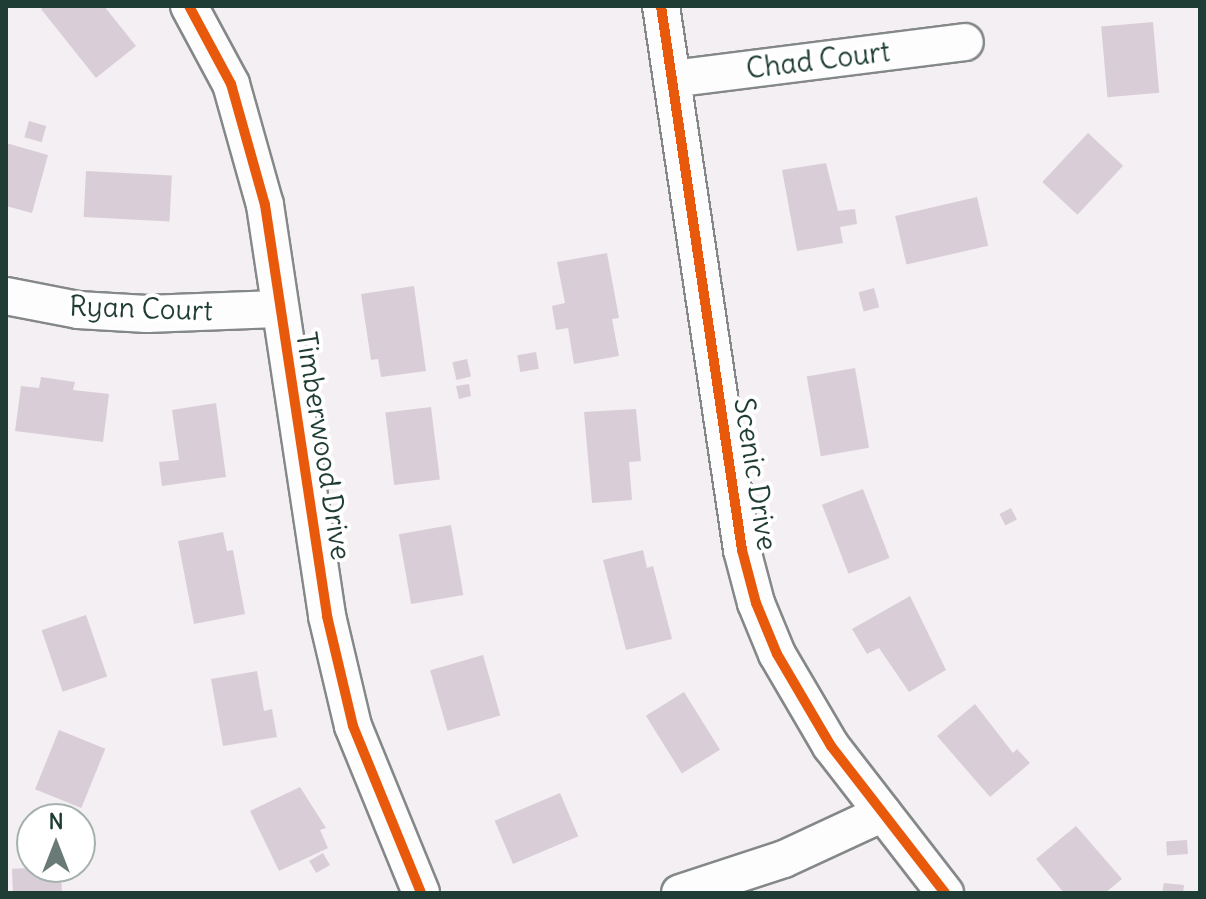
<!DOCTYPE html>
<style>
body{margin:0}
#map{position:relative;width:1206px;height:899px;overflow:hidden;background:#f4eff3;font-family:Delius,sans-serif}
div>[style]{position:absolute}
.building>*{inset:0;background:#d9ced7;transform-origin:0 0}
.roads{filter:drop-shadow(2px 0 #848888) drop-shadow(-2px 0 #848888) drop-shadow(0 2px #848888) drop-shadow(0 -2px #848888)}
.minor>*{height:36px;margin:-18px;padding:0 18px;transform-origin:18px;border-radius:18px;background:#fdfdfd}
.cycleway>*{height:10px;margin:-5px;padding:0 5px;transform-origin:5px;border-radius:5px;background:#e8590c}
span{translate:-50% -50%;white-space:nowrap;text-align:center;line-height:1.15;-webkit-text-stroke:8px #fff;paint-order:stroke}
.street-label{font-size:28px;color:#1f3d34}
.frame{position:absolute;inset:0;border:8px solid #1f3d34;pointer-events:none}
.north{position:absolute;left:16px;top:803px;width:80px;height:80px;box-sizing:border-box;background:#fff;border:2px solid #a5b1ae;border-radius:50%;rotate:0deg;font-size:22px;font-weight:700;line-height:32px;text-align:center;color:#1f3d34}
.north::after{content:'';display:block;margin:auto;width:28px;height:36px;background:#6a7b77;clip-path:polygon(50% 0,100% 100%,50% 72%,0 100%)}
</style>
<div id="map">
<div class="building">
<div style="clip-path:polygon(45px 6px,104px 6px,136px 46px,96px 78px,41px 9px)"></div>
<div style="left:1153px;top:22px;width:71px;height:52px;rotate:85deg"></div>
<div style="left:29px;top:121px;width:18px;height:17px;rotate:16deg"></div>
<div style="left:1088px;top:133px;width:48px;height:67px;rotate:43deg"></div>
<div style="clip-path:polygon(6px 143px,48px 155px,32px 213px,6px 206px)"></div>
<div style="clip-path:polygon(826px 163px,838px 211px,855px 209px,857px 224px,840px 227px,843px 243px,797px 251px,782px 170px)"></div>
<div style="left:86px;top:171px;width:86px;height:46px;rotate:3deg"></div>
<div style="left:977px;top:197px;width:50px;height:84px;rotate:77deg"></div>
<div style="clip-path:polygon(607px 253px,619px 318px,612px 319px,619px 356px,574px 364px,568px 328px,556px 330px,552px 306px,565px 303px,557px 262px)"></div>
<div style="clip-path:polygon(414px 286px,426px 371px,381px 377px,378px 359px,371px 360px,361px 294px)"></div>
<div style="left:874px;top:288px;width:20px;height:16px;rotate:75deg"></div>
<div style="left:536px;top:352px;width:17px;height:19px;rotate:80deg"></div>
<div style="left:467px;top:359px;width:18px;height:15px;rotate:77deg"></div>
<div style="left:855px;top:368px;width:81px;height:49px;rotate:80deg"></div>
<div style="clip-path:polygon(41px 377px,75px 382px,73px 390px,109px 394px,103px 442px,15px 431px,21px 386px,39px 388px)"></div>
<div style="clip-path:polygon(469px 384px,471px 396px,459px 399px,456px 386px)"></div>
<div style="clip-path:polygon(216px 403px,226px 477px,162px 486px,159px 462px,179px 460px,172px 410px)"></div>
<div style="left:431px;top:407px;width:73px;height:46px;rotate:83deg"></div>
<div style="clip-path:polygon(636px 409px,641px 461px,629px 462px,632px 500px,592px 503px,584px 412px)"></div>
<div style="left:863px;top:489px;width:74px;height:44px;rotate:69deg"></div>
<div style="left:1011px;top:508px;width:13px;height:13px;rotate:63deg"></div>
<div style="left:451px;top:525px;width:71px;height:53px;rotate:80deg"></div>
<div style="clip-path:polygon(223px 532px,227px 551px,233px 550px,245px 614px,194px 624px,178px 541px)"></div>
<div style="clip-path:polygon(643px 550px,647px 568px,653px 566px,672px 639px,626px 650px,603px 560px)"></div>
<div style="clip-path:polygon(910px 596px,946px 670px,909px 692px,879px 648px,867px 654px,852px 629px)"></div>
<div style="left:86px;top:615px;width:65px;height:47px;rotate:71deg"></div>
<div style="left:483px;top:655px;width:63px;height:55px;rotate:74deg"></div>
<div style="clip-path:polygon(257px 671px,264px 711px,272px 709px,277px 737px,223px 746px,211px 679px)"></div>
<div style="left:684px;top:692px;width:68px;height:45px;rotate:58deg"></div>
<div style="clip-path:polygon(975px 704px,1013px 753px,1017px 749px,1030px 763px,990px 797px,937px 736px)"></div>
<div style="left:59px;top:730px;width:50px;height:64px;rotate:22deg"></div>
<div style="clip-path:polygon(300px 787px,326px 828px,320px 830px,328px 848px,279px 871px,250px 811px)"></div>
<div style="left:560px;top:793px;width:47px;height:71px;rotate:67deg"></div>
<div style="clip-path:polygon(1076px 826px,1122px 879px,1105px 893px,1064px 893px,1036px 859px)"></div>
<div style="left:1187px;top:840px;width:14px;height:21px;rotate:86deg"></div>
<div style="left:323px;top:853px;width:14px;height:16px;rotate:60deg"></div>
<div style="left:61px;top:867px;width:26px;height:49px;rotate:88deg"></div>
<div style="clip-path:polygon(1164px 883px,1184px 885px,1183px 893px,1162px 893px)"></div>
</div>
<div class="roads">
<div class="minor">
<div style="left:189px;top:6px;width:89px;rotate:61.7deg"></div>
<div style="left:231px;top:84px;width:126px;rotate:74.3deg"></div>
<div style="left:265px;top:205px;width:416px;rotate:81.4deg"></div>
<div style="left:327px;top:616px;width:113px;rotate:76.7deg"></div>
<div style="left:353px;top:726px;width:180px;rotate:67.8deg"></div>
<div style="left:661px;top:6px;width:550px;rotate:81.53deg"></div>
<div style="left:742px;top:550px;width:55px;rotate:75.2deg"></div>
<div style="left:756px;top:603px;width:55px;rotate:67.6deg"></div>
<div style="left:777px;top:654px;width:107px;rotate:59.6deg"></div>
<div style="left:831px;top:746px;width:186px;rotate:52.2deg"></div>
<div style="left:672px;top:79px;width:295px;rotate:-7.2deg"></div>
<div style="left:6px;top:296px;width:73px;rotate:11deg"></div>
<div style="left:78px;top:310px;width:69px;rotate:3.3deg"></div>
<div style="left:147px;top:314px;width:130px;rotate:-2.2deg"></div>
<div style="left:680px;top:893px;width:109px;rotate:-18.1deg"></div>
<div style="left:784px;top:859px;width:109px;rotate:-24.9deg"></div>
</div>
</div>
<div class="cycleway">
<div style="left:189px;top:6px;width:89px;rotate:61.7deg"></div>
<div style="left:231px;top:84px;width:126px;rotate:74.3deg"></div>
<div style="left:265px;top:205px;width:416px;rotate:81.4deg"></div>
<div style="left:327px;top:616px;width:113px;rotate:76.7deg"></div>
<div style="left:353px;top:726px;width:180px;rotate:67.8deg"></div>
<div style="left:661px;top:6px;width:550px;rotate:81.53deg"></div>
<div style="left:742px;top:550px;width:55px;rotate:75.2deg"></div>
<div style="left:756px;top:603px;width:55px;rotate:67.6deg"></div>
<div style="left:777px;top:654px;width:107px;rotate:59.6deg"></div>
<div style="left:831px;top:746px;width:186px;rotate:52.2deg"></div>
</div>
<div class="street-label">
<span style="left:818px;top:60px;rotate:-7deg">Chad Court</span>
<span style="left:141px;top:308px;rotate:2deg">Ryan Court</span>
<span style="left:324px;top:446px;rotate:81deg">Timberwood Drive</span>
<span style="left:756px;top:474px;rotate:81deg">Scenic Drive</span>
</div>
<div class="frame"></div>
<div class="north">N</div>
</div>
